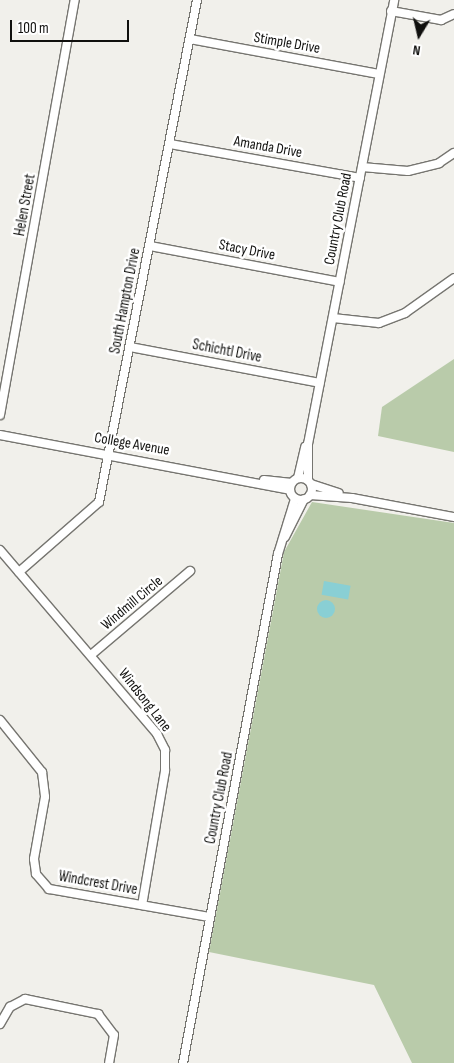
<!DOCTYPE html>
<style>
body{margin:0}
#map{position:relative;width:454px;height:1063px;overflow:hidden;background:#f1f0eb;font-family:"Sofia Sans Condensed",sans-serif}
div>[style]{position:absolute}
.green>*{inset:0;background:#b9cbaa}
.water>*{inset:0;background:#89cfd4;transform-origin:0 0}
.round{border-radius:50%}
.roads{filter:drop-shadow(1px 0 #767570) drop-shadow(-1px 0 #767570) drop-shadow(0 1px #767570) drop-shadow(0 -1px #767570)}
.minor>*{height:8px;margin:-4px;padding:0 4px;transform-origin:4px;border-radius:4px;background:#fff}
.minor>.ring{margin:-4px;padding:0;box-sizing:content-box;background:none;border:8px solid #fff;border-radius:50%}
span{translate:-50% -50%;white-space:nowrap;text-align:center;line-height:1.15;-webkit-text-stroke:5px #fff;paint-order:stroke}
.street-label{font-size:15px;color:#10100e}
.north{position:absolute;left:394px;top:10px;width:50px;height:50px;-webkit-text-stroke:4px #fff;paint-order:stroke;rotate:189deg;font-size:14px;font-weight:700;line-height:20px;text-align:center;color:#10100e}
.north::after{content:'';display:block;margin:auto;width:18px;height:22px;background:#10100e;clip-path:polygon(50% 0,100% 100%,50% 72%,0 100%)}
.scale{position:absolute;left:10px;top:20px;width:119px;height:22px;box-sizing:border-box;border:2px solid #10100e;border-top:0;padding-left:6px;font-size:15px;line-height:18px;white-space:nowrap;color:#10100e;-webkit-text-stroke:4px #fff;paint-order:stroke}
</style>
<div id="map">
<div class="green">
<div style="clip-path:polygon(454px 359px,454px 452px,378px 436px,382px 407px)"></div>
<div style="clip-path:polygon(312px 502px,454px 523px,454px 1063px,412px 1063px,374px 985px,209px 952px,284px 552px)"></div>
</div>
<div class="water">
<div style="left:324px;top:581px;width:27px;height:14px;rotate:10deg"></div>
<div class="round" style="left:317px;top:600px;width:18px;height:18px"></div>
</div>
<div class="roads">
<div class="minor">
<div style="left:391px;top:11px;width:51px;rotate:10.2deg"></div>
<div style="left:441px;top:20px;width:14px;rotate:-25deg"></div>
<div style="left:190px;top:39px;width:192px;rotate:10.5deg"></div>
<div style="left:170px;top:144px;width:193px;rotate:10.1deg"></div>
<div style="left:362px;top:167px;width:46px;rotate:5deg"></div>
<div style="left:408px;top:171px;width:32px;rotate:-14deg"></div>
<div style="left:439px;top:163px;width:18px;rotate:-34deg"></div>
<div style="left:150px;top:246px;width:193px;rotate:10.7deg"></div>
<div style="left:333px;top:318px;width:46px;rotate:6.2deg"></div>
<div style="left:379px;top:323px;width:28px;rotate:-21deg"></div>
<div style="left:405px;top:313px;width:60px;rotate:-35.5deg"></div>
<div style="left:130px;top:347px;width:193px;rotate:10.7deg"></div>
<div style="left:0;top:415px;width:422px;rotate:-79.8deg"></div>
<div style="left:0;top:435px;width:295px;rotate:10.7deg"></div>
<div class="ring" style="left:290px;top:478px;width:14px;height:14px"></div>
<div style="left:298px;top:478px;width:32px;rotate:-77deg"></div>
<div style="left:264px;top:480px;width:28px;rotate:6deg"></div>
<div style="left:308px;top:480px;width:36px;rotate:-90deg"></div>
<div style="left:308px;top:444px;width:452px;rotate:-79deg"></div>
<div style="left:311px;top:484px;width:29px;rotate:18deg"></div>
<div style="left:310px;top:495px;width:42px;rotate:4.1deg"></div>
<div style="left:352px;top:498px;width:104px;rotate:10.6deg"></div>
<div style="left:285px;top:537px;width:42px;rotate:-63.4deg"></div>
<div style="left:0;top:550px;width:242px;rotate:49.5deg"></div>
<div style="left:157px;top:734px;width:18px;rotate:63deg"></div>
<div style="left:165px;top:750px;width:21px;rotate:90deg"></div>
<div style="left:165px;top:771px;width:136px;rotate:99.7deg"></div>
<div style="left:19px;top:572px;width:106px;rotate:-41.2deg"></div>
<div style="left:99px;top:502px;width:511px;rotate:-78.95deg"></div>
<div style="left:91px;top:655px;width:130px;rotate:-40.3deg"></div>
<div style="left:0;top:720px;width:67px;rotate:51.1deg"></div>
<div style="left:42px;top:772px;width:25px;rotate:83deg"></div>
<div style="left:45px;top:797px;width:63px;rotate:100.1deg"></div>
<div style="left:34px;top:859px;width:15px;rotate:82deg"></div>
<div style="left:36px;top:874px;width:20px;rotate:49deg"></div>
<div style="left:49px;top:889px;width:163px;rotate:9.9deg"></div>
<div style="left:0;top:1024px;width:20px;rotate:-60deg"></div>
<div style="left:10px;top:1007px;width:17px;rotate:-28deg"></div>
<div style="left:25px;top:999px;width:75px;rotate:11.6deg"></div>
<div style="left:98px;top:1014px;width:26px;rotate:53deg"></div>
<div style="left:114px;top:1035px;width:28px;rotate:100deg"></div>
<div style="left:183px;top:1063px;width:518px;rotate:-79.43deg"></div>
<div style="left:278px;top:554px;width:58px;rotate:-72.8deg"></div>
</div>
</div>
<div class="street-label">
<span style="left:287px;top:43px;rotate:10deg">Stimple Drive</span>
<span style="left:268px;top:147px;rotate:10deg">Amanda Drive</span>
<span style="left:25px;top:205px;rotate:-80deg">Helen Street</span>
<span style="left:338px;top:219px;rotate:-79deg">Country Club Road</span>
<span style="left:247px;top:250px;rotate:11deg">Stacy Drive</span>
<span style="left:125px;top:301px;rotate:-79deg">South Hampton Drive</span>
<span style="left:227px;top:351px;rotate:11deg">Schichtl Drive</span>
<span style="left:132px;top:444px;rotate:10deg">College Avenue</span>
<span style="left:132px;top:603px;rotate:-40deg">Windmill Circle</span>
<span style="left:145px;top:700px;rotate:52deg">Windsong Lane</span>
<span style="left:219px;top:798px;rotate:-79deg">Country Club Road</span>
<span style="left:98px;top:883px;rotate:10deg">Windcrest Drive</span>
</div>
<div class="north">N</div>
<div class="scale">100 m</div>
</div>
